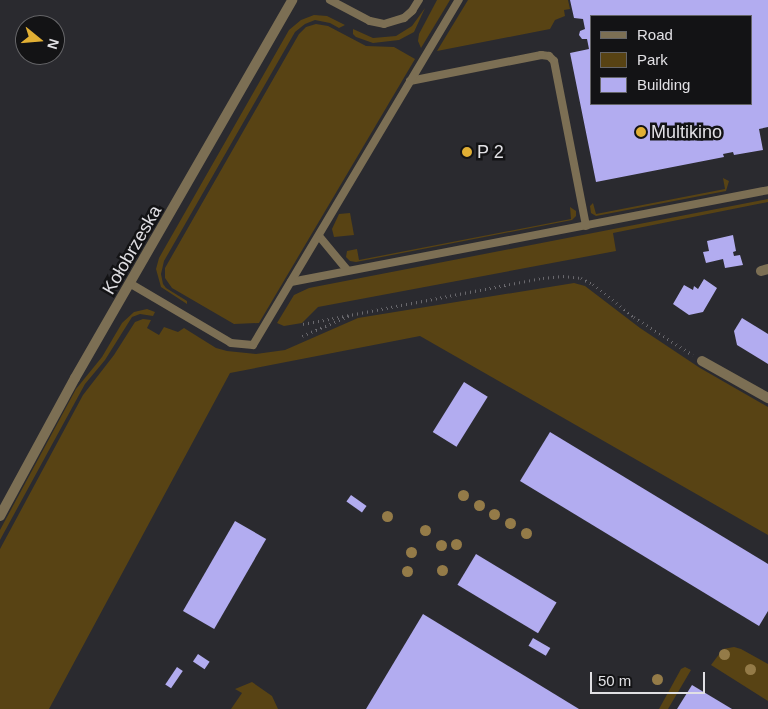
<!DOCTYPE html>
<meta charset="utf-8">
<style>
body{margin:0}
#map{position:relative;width:768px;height:709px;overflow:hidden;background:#2a2a2f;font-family:Helvetica,sans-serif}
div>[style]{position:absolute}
.green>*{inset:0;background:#584314}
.building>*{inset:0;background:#b2acf0;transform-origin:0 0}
.path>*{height:2.5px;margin-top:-1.25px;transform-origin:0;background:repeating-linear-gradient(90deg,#69686d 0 1px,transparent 0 5px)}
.lane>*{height:8px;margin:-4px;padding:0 4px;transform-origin:4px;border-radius:4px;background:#7c6f54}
.street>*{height:10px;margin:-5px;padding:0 5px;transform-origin:5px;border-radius:5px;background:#7c6f54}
.trees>*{width:11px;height:11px;margin:-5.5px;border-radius:50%;background:#947b48}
.dots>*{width:14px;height:14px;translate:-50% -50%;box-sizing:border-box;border:2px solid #131315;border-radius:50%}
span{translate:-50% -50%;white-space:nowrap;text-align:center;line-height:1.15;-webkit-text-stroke:5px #131315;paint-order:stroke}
.poi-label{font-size:18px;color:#e1e0e4}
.left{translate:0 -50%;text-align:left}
.street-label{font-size:18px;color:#e1e0e4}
.legend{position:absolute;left:590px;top:15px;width:162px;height:90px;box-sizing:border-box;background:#131315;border:1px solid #656568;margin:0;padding:6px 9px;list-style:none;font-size:15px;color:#e1e0e4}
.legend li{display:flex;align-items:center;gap:10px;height:25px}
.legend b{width:25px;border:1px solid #656568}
.north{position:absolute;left:15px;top:15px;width:50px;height:50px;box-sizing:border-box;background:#131315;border:1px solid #656568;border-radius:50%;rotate:107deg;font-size:14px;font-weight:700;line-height:20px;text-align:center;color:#e1e0e4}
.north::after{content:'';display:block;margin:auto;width:18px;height:22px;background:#e1af34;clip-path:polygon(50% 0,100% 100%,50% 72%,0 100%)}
.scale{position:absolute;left:590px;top:672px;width:115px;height:22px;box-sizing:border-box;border:2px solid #e1e0e4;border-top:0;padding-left:6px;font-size:15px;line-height:18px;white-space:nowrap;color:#e1e0e4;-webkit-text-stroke:4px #131315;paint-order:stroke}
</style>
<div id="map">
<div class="green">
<div style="clip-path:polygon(437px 0,450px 0,421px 48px,418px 41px,419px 34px)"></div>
<div style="clip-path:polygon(468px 0,568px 0,570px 9px,564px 10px,565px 16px,555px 20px,550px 29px,437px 51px)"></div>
<div style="clip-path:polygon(425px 8px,414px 32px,399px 40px,373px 43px,356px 37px,353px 34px,353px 29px,373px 38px,396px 36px,412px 26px)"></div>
<div style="clip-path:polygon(314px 15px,327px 16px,345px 25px,339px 28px,330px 23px,315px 20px,305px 24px,295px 32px,164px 261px,161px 274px,163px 284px,166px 288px,187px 301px,187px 304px,161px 287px,156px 269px,159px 258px,289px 30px,301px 20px)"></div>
<div style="clip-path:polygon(316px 24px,328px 26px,366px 46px,394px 47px,415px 59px,259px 323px,234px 324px,172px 288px,165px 278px,165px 268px,299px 34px,306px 27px)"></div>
<div style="clip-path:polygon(723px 178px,729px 181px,726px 191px,596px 216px,591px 213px,590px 206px,593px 203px,596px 214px,725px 189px)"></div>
<div style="clip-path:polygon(768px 199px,768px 202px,613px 233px,616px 251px,318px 307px,302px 323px,284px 326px,277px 323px,294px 295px,309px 288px)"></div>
<div style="clip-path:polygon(570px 207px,576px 211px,576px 216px,572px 220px,356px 262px,350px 261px,346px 257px,347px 251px,357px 249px,359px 260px,571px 219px)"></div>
<div style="clip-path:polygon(350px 213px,354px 235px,334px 237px,332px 229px,339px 214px)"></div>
<div style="clip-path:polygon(574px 283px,585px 286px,640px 328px,700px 368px,768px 407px,768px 535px,420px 336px,230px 373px,49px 709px,0 709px,0 549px,83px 395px,114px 355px,135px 322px,143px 319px,151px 320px,147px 328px,159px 335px,164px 327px,178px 332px,184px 328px,216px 348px,227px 351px,256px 354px,285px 350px,358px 318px)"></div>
<div style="clip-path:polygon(147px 309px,155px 312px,153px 316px,140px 314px,132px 317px,105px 360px,85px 384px,0 540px,0 530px,76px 389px,102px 357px,122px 323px,134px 312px)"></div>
<div style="clip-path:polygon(734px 647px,741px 649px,768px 664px,768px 701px,711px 665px,723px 649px)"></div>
<div style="clip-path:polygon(685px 667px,691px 670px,668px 709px,659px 709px,681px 669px)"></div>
<div style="clip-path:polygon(252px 682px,272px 696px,278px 709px,231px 709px,242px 693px,235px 689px)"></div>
</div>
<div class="building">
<div style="clip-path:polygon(evenodd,570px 0,768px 0,768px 127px,759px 129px,763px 150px,734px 155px,733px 152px,723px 154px,724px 157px,596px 182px,570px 53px,589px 49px,587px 39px,582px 39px,579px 35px,580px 31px,585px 29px,583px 19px,574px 18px,570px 0,592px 16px,752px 16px,752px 104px,592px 104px,592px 16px)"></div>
<div style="clip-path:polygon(733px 235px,736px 251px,733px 252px,734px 256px,740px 255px,743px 265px,725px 268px,723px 259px,706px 263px,703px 252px,709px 251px,707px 241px)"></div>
<div style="clip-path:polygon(704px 279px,717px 288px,703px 312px,689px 315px,673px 304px,684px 285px,693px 290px,694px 286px,698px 289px)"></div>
<div style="clip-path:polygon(742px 318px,768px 334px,768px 364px,737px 345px,734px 331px)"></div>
<div style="left:464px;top:382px;width:28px;height:59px;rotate:32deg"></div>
<div style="clip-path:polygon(550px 432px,768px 564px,768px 611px,759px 626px,520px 481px)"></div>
<div style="left:351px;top:495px;width:19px;height:8px;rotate:35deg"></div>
<div style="left:235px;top:521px;width:36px;height:104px;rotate:30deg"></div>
<div style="left:476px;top:554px;width:94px;height:36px;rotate:31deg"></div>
<div style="clip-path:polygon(423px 614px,520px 673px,579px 709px,366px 709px)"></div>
<div style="left:533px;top:638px;width:20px;height:9px;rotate:30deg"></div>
<div style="left:198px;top:654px;width:14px;height:9px;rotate:34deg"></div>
<div style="left:177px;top:667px;width:7px;height:21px;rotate:34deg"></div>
<div style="clip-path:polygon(692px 685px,732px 709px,677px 709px)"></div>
</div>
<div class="path">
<div style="left:303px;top:324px;width:244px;rotate:-10.9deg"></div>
<div style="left:543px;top:278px;width:20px;rotate:-6deg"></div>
<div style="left:563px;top:276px;width:18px;rotate:6deg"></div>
<div style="left:581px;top:278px;width:13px;rotate:27deg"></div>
<div style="left:593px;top:284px;width:53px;rotate:38.8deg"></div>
<div style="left:634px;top:317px;width:70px;rotate:32.8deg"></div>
<div style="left:302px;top:336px;width:51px;rotate:-23.1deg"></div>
</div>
<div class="lane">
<div style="left:330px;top:0;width:45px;rotate:27.7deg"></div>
<div style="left:370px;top:21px;width:14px;rotate:12deg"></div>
<div style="left:384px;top:24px;width:21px;rotate:-17deg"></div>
<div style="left:404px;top:18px;width:11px;rotate:-41deg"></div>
<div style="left:412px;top:11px;width:13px;rotate:-58deg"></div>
<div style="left:410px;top:81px;width:134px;rotate:-11.2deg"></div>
<div style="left:541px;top:55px;width:8px;rotate:7deg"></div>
<div style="left:549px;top:56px;width:7px;rotate:45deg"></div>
<div style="left:554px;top:61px;width:168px;rotate:79deg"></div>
<div style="left:319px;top:236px;width:45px;rotate:50.4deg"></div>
<div style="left:291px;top:282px;width:486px;rotate:-10.9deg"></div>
<div style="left:131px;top:284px;width:116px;rotate:30.5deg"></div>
<div style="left:231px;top:343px;width:22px;rotate:5deg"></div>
<div style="left:253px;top:345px;width:402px;rotate:-59.2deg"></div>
</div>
<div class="street">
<div style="left:761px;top:271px;width:7px;rotate:-16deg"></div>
<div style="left:702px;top:361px;width:76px;rotate:29.3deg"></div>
<div style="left:0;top:516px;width:157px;rotate:-61.5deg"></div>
<div style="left:75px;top:378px;width:436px;rotate:-60.1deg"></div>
</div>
<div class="trees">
<div style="left:463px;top:495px"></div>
<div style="left:479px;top:505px"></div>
<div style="left:494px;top:514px"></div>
<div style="left:387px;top:516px"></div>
<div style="left:510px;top:523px"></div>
<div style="left:425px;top:530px"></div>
<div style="left:526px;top:533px"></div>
<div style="left:456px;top:544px"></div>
<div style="left:441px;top:545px"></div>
<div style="left:411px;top:552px"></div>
<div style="left:442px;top:570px"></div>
<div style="left:407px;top:571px"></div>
<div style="left:724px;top:654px"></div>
<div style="left:750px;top:669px"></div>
<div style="left:657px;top:679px"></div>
</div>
<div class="dots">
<div style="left:641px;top:132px;background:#e1af34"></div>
<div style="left:467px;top:152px;background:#e1af34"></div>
</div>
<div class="poi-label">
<span class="left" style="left:651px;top:132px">Multikino</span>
<span class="left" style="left:477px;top:152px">P 2</span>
</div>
<div class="street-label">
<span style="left:132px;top:250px;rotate:-60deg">Kołobrzeska</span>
</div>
<ul class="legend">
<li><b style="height:6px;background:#7c6f54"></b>Road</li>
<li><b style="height:14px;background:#584314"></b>Park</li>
<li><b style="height:14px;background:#b2acf0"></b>Building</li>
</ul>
<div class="north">N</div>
<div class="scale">50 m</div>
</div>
